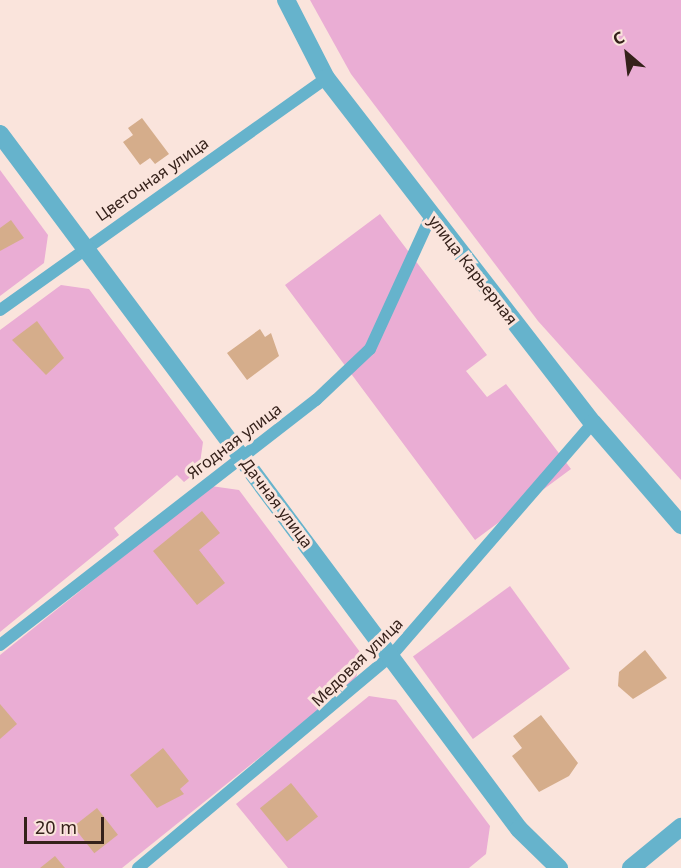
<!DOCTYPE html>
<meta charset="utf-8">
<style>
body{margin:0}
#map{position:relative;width:681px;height:868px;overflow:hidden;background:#fae4dc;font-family:"Noto Sans",sans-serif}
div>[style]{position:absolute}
.green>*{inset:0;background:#eaadd4;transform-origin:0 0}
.building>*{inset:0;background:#d5ad8b;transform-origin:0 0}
.service>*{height:12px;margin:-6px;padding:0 6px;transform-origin:6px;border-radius:6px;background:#66b3cc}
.minor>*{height:18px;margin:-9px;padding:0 9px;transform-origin:9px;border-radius:9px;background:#66b3cc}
span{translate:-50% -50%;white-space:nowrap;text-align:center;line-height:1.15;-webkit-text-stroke:6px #fae4dc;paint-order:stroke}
.street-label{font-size:16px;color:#35211a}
.north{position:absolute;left:597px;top:24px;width:60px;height:60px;-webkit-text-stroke:4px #fae4dc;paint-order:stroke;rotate:332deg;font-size:16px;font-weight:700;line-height:24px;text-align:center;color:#35211a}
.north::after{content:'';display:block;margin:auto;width:21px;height:27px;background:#35211a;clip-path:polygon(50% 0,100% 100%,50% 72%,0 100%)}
.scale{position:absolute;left:24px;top:817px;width:80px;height:27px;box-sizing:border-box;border:3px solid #35211a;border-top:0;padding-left:8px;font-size:18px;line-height:21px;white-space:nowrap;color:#35211a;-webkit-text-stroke:4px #fae4dc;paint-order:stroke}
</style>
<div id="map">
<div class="green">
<div style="clip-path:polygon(310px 0,681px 0,681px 480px,538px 321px,351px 74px)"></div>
<div style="clip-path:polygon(0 170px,48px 235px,44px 263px,0 296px)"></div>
<div style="clip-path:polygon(380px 214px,487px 355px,466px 371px,487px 397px,506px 384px,571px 469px,475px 540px,285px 285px)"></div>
<div style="clip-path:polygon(61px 285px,89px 289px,203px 442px,199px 470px,184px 482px,177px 475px,114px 528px,119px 535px,0 632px,0 330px)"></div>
<div style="clip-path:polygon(211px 486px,239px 490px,360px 652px,356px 680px,122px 868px,0 868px,0 655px)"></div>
<div style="left:510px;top:586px;width:102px;height:120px;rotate:54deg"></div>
<div style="clip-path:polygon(369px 696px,396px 700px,490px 826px,486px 854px,469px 868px,288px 868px,236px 804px)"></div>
</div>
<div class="building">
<div style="clip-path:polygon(142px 118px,169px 154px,155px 164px,150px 158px,140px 165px,123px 142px,133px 135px,128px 128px)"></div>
<div style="clip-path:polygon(11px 220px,24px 238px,0 251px,0 228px)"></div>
<div style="clip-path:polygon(37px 321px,64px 358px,46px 375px,12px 340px)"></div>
<div style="clip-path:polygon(260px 329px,265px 337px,271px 333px,279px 356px,247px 380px,227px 353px)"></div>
<div style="clip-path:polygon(202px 511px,220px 533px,199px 550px,225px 583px,197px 605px,153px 551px)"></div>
<div style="clip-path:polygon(645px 650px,667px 678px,633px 699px,618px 686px,619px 672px)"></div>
<div style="clip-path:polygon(0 704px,17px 724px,0 739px)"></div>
<div style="clip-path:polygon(541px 715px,578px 763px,569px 776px,539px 792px,512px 756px,522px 748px,513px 736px)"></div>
<div style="clip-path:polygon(163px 748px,189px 781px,180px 789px,184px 794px,157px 808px,130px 775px)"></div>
<div style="left:291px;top:783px;width:43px;height:40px;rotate:51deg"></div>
<div style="left:97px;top:808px;width:34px;height:30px;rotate:52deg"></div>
<div style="clip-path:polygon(55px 856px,65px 868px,40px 868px)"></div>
</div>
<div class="service">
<div style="left:0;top:310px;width:400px;rotate:-35.4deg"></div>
<div style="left:0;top:645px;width:400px;rotate:-37.8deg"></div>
<div style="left:316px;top:400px;width:74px;rotate:-43.4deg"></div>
<div style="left:370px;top:349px;width:146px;rotate:-65.4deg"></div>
<div style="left:138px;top:868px;width:330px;rotate:-40deg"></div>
<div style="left:391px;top:656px;width:308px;rotate:-49.1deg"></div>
</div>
<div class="minor">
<div style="left:286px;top:0;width:88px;rotate:62.9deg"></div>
<div style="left:326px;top:78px;width:436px;rotate:52.3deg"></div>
<div style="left:593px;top:423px;width:135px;rotate:49.2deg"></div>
<div style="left:0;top:134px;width:867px;rotate:53.25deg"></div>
<div style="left:519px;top:829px;width:56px;rotate:44.3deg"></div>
<div style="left:631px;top:868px;width:65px;rotate:-39.4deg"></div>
</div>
<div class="street-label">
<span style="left:152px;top:179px;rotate:-35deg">Цветочная улица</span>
<span style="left:473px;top:270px;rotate:52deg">улица Карьерная</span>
<span style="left:234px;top:441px;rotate:-37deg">Ягодная улица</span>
<span style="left:277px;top:503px;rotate:53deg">Дачная улица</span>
<span style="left:357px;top:662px;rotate:-44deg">Медовая улица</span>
</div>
<div class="north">С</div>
<div class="scale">20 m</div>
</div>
